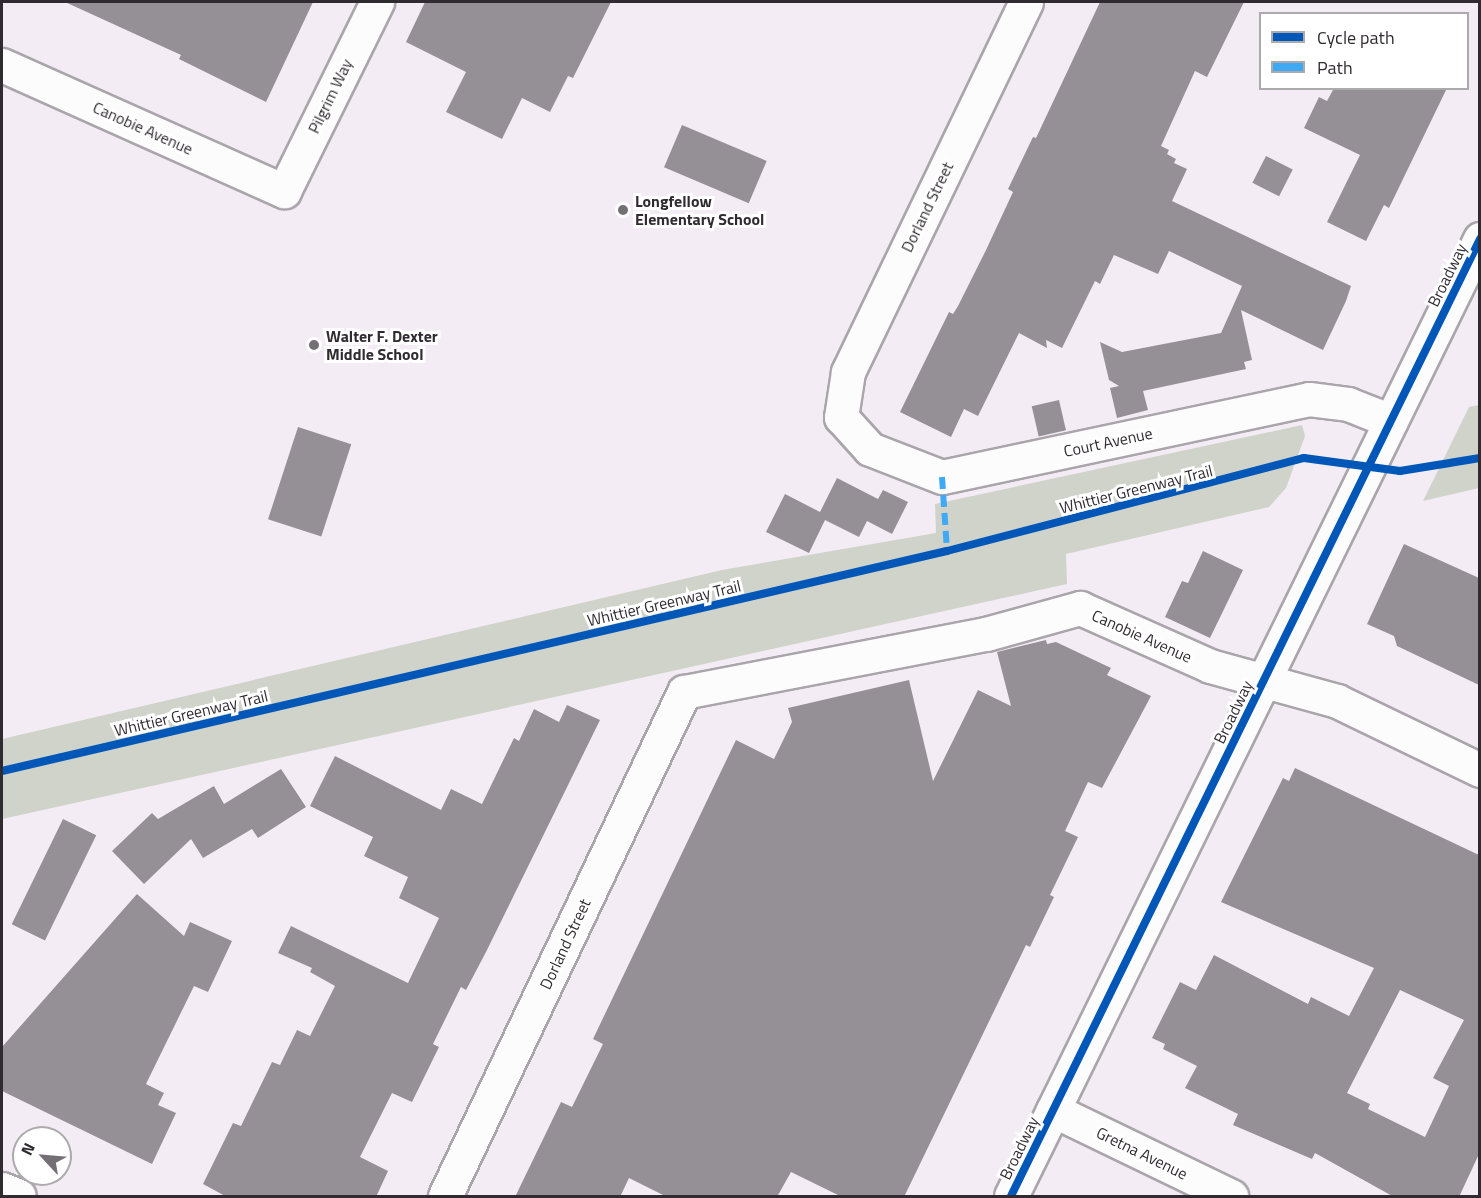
<!DOCTYPE html>
<style>
body{margin:0}
#map{position:relative;width:1481px;height:1198px;overflow:hidden;background:#f3ecf4;font-family:"Titillium Web",sans-serif}
div>[style]{position:absolute}
.green>*{inset:0;background:#d0d3c9}
.building>*{inset:0;background:#959096;transform-origin:0 0}
.roads{filter:drop-shadow(2px 0 #aaa4ab) drop-shadow(-2px 0 #aaa4ab) drop-shadow(0 2px #aaa4ab) drop-shadow(0 -2px #aaa4ab)}
.minor>*{height:33px;margin:-16.5px;padding:0 16.5px;transform-origin:16.5px;border-radius:16.5px;background:#fdfcfd}
.quiet>*{height:6px;margin-top:-3px;transform-origin:0;background:repeating-linear-gradient(90deg,#3fa9f5 0 12px,transparent 0 18px)}
.cycleway>*{height:8px;margin:-4px;padding:0 4px;transform-origin:4px;border-radius:4px;background:#0057b8}
.dots>*{width:16px;height:16px;translate:-50% -50%;box-sizing:border-box;border:3px solid #fff;border-radius:50%}
span{translate:-50% -50%;white-space:nowrap;text-align:center;line-height:1.15;-webkit-text-stroke:6px #fff;paint-order:stroke}
.street-label{font-size:16px;color:#302b30}
.poi-label{font-size:16px;color:#302b30;font-weight:700}
.left{translate:0 -50%;text-align:left}
.frame{position:absolute;inset:0;border:3px solid #302b30;pointer-events:none}
.legend{position:absolute;left:1259px;top:12px;width:210px;height:78px;box-sizing:border-box;background:#fff;border:2px solid #acaaac;margin:0;padding:8px 10px;list-style:none;font-size:18px;color:#302b30}
.legend li{display:flex;align-items:center;gap:12px;height:30px}
.legend b{width:30px;border:2px solid #acaaac}
.north{position:absolute;left:12px;top:1126px;width:60px;height:60px;box-sizing:border-box;background:#fff;border:2px solid #acaaac;border-radius:50%;rotate:296deg;font-size:16px;font-weight:700;line-height:24px;text-align:center;color:#302b30}
.north::after{content:'';display:block;margin:auto;width:21px;height:27px;background:#746f75;clip-path:polygon(50% 0,100% 100%,50% 72%,0 100%)}
</style>
<div id="map">
<div class="green">
<div style="clip-path:polygon(1479px 405px,1479px 488px,1423px 501px,1469px 407px)"></div>
<div style="clip-path:polygon(1302px 425px,1305px 436px,1286px 488px,1269px 507px,1066px 554px,1067px 584px,2px 819px,2px 739px,722px 570px,936px 533px,935px 504px)"></div>
</div>
<div class="building">
<div style="clip-path:polygon(65px 2px,313px 2px,266px 102px,179px 59px,181px 55px)"></div>
<div style="clip-path:polygon(425px 2px,611px 2px,573px 78px,568px 76px,550px 112px,522px 98px,502px 139px,446px 112px,466px 72px,406px 42px)"></div>
<div style="clip-path:polygon(1100px 2px,1244px 2px,1207px 77px,1195px 71px,1161px 146px,1169px 150px,1167px 154px,1176px 159px,1174px 163px,1187px 169px,1172px 201px,1351px 286px,1346px 301px,1323px 350px,1241px 310px,1252px 360px,1244px 362px,1246px 369px,1143px 391px,1148px 410px,1117px 418px,1110px 388px,1119px 386px,1109px 380px,1100px 342px,1122px 352px,1221px 333px,1242px 286px,1169px 251px,1158px 274px,1114px 255px,1100px 284px,1095px 281px,1062px 348px,1046px 340px,1047px 348px,1019px 333px,978px 416px,964px 409px,951px 437px,900px 412px,949px 312px,953px 314px,958px 306px,986px 250px,1013px 192px,1008px 189px,1033px 137px,1036px 138px)"></div>
<div style="clip-path:polygon(1334px 88px,1447px 88px,1389px 208px,1384px 205px,1366px 241px,1327px 222px,1360px 155px,1304px 128px,1319px 97px,1327px 101px)"></div>
<div style="left:682px;top:125px;width:92px;height:46px;rotate:23deg"></div>
<div style="left:1266px;top:156px;width:30px;height:30px;rotate:27deg"></div>
<div style="left:1059px;top:400px;width:31px;height:28px;rotate:77deg"></div>
<div style="left:298px;top:427px;width:56px;height:97px;rotate:18deg"></div>
<div style="clip-path:polygon(837px 478px,878px 499px,883px 490px,908px 502px,892px 534px,867px 521px,859px 537px,825px 520px,809px 553px,766px 532px,785px 494px,820px 512px)"></div>
<div style="clip-path:polygon(1404px 544px,1479px 578px,1479px 685px,1397px 646px,1394px 636px,1367px 624px)"></div>
<div style="clip-path:polygon(1203px 551px,1243px 570px,1210px 638px,1165px 617px,1182px 581px,1188px 583px)"></div>
<div style="clip-path:polygon(1046px 640px,1047px 644px,1056px 642px,1111px 668px,1107px 675px,1151px 696px,1102px 788px,1088px 782px,1065px 831px,1078px 837px,1050px 895px,1054px 897px,1030px 947px,1026px 945px,904px 1197px,842px 1197px,791px 1172px,777px 1197px,667px 1197px,629px 1178px,620px 1197px,515px 1197px,561px 1102px,572px 1107px,603px 1044px,593px 1039px,736px 740px,774px 759px,792px 722px,788px 708px,909px 680px,933px 781px,978px 690px,1011px 706px,997px 652px)"></div>
<div style="clip-path:polygon(567px 705px,600px 720px,486px 952px,466px 990px,461px 987px,433px 1044px,439px 1047px,412px 1102px,392px 1093px,360px 1157px,388px 1171px,376px 1197px,227px 1197px,203px 1184px,233px 1123px,241px 1126px,272px 1062px,280px 1065px,297px 1030px,310px 1036px,335px 986px,310px 972px,312px 968px,278px 953px,291px 926px,408px 983px,439px 918px,399px 898px,408px 877px,364px 856px,373px 837px,310px 806px,335px 756px,441px 810px,451px 789px,482px 804px,514px 738px,519px 741px,534px 709px,559px 722px)"></div>
<div style="clip-path:polygon(evenodd,1295px 768px,1479px 855px,1479px 1154px,1459px 1197px,1394px 1197px,1315px 1153px,1312px 1159px,1233px 1125px,1238px 1114px,1185px 1088px,1197px 1066px,1163px 1049px,1165px 1044px,1152px 1038px,1180px 982px,1196px 990px,1214px 955px,1308px 1004px,1311px 997px,1349px 1016px,1374px 968px,1221px 902px,1283px 778px,1289px 781px,1295px 768px,1400px 990px,1464px 1020px,1433px 1078px,1449px 1086px,1425px 1137px,1368px 1109px,1370px 1104px,1347px 1093px,1400px 990px)"></div>
<div style="clip-path:polygon(281px 769px,306px 807px,258px 838px,252px 829px,203px 858px,191px 839px,144px 884px,112px 851px,152px 813px,158px 819px,214px 786px,224px 804px)"></div>
<div style="left:63px;top:819px;width:37px;height:117px;rotate:26deg"></div>
<div style="clip-path:polygon(137px 894px,184px 936px,190px 922px,232px 941px,208px 992px,194px 986px,146px 1084px,164px 1093px,158px 1105px,176px 1113px,152px 1164px,2px 1091px,2px 1047px)"></div>
</div>
<div class="roads">
<div class="minor">
<div style="left:1026px;top:2px;width:411px;rotate:115.7deg"></div>
<div style="left:848px;top:372px;width:46px;rotate:98.8deg"></div>
<div style="left:841px;top:417px;width:43px;rotate:47.8deg"></div>
<div style="left:870px;top:449px;width:77px;rotate:21.3deg"></div>
<div style="left:942px;top:477px;width:375px;rotate:-12deg"></div>
<div style="left:1309px;top:399px;width:39px;rotate:7deg"></div>
<div style="left:1348px;top:404px;width:46px;rotate:21.6deg"></div>
<div style="left:2px;top:65px;width:309px;rotate:24.1deg"></div>
<div style="left:284px;top:191px;width:211px;rotate:-63.8deg"></div>
<div style="left:1053px;top:1110px;width:198px;rotate:25.8deg"></div>
<div style="left:2px;top:1189px;width:18px;rotate:22deg"></div>
<div style="left:445px;top:1196px;width:558px;rotate:-64.63deg"></div>
<div style="left:684px;top:692px;width:308px;rotate:-10.9deg"></div>
<div style="left:986px;top:634px;width:98px;rotate:-15.5deg"></div>
<div style="left:1080px;top:608px;width:142px;rotate:24deg"></div>
<div style="left:1210px;top:666px;width:132px;rotate:15.4deg"></div>
<div style="left:1337px;top:701px;width:159px;rotate:25.8deg"></div>
<div style="left:1011px;top:1196px;width:1066px;rotate:-63.89deg"></div>
</div>
</div>
<div class="quiet">
<div style="left:942px;top:477px;width:74px;rotate:86.1deg"></div>
</div>
<div class="cycleway">
<div style="left:2px;top:771px;width:970px;rotate:-13.11deg"></div>
<div style="left:947px;top:551px;width:369px;rotate:-14.6deg"></div>
<div style="left:1304px;top:458px;width:97px;rotate:7.7deg"></div>
<div style="left:1400px;top:471px;width:81px;rotate:-9.2deg"></div>
<div style="left:1011px;top:1196px;width:1066px;rotate:-63.89deg"></div>
</div>
<div class="dots">
<div style="left:623px;top:210px;background:#746f75"></div>
<div style="left:314px;top:345px;background:#746f75"></div>
</div>
<div class="street-label">
<span style="left:330px;top:96px;rotate:-64deg">Pilgrim Way</span>
<span style="left:143px;top:128px;rotate:24deg">Canobie Avenue</span>
<span style="left:927px;top:207px;rotate:-64deg">Dorland Street</span>
<span style="left:1447px;top:275px;rotate:-64deg">Broadway</span>
<span style="left:1108px;top:442px;rotate:-12deg">Court Avenue</span>
<span style="left:1136px;top:489px;rotate:-14deg">Whittier Greenway Trail</span>
<span style="left:664px;top:603px;rotate:-13deg">Whittier Greenway Trail</span>
<span style="left:1142px;top:636px;rotate:24deg">Canobie Avenue</span>
<span style="left:1233px;top:712px;rotate:-64deg">Broadway</span>
<span style="left:191px;top:713px;rotate:-13deg">Whittier Greenway Trail</span>
<span style="left:565px;top:944px;rotate:-65deg">Dorland Street</span>
<span style="left:1019px;top:1148px;rotate:-64deg">Broadway</span>
<span style="left:1142px;top:1153px;rotate:26deg">Gretna Avenue</span>
</div>
<div class="poi-label">
<span class="left" style="left:635px;top:210px">Longfellow<br>Elementary School</span>
<span class="left" style="left:326px;top:345px">Walter F. Dexter<br>Middle School</span>
</div>
<div class="frame"></div>
<ul class="legend">
<li><b style="height:8px;background:#0057b8"></b>Cycle path</li>
<li><b style="height:8px;background:#3fa9f5"></b>Path</li>
</ul>
<div class="north">N</div>
</div>
